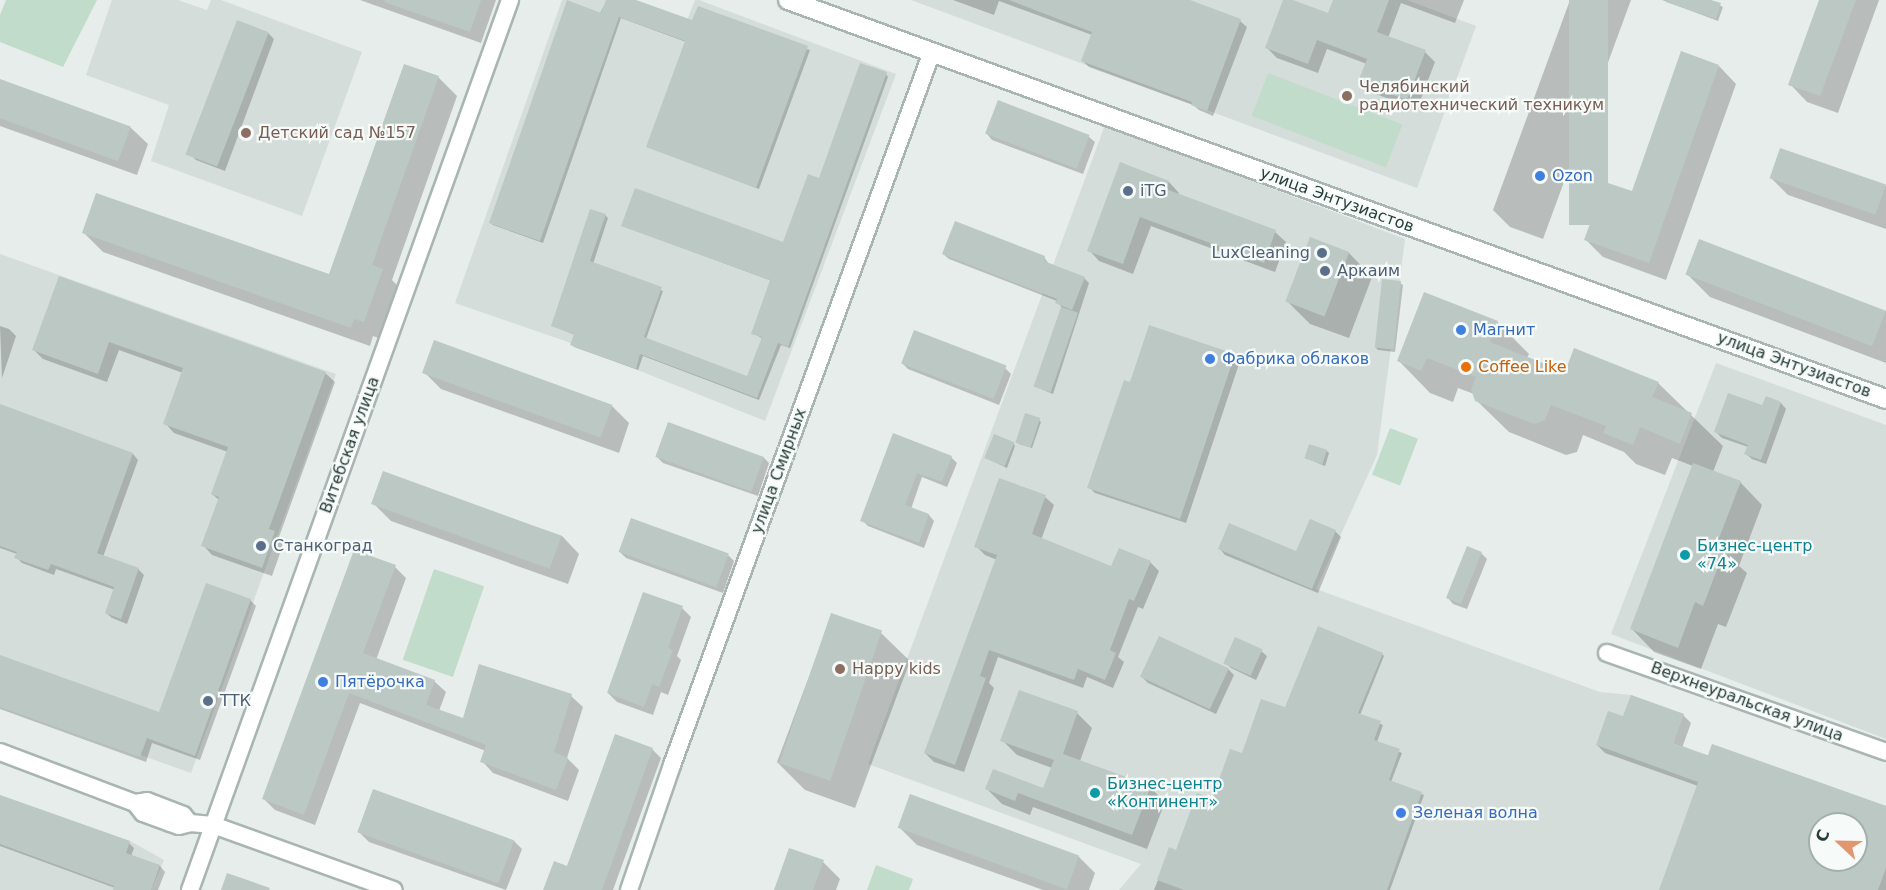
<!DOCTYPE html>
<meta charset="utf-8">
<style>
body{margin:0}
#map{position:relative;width:1886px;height:890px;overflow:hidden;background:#e6edeb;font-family:"DejaVu Sans",sans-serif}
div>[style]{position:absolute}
.built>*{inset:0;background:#d4ddda}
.green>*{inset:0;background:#c2dccb;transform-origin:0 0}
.shadow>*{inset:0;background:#0003}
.building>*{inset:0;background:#bbc8c4;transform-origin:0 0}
.roads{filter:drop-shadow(2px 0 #a9b5b2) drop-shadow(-2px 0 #a9b5b2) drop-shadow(0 2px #a9b5b2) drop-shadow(0 -2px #a9b5b2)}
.street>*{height:16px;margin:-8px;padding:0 8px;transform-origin:8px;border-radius:8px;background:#fff}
.secondary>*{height:18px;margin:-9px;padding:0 9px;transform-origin:9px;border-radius:9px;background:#fff}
.dots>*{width:16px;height:16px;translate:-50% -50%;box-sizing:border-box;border:3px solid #f6faf8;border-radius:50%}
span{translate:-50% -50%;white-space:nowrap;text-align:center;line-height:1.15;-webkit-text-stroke:4.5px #f6faf8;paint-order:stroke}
.education-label{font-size:16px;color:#785e54}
.left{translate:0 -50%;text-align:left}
.shop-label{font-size:16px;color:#366cbe}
.service-label{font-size:16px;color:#4e5e75}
.right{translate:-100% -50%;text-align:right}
.street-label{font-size:16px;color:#273e3a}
.food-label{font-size:16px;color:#c56008}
.culture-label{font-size:16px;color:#0d838f}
.north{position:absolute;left:1808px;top:812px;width:60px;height:60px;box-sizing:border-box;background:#f6faf8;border:2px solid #a3afac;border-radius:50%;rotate:292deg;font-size:16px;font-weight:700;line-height:24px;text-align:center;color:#273e3a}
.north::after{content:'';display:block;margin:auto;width:21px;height:27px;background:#e3956e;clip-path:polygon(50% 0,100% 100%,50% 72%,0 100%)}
</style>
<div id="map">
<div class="built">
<div style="clip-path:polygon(112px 0,178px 0,207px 10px,211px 0,221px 0,362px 52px,302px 216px,151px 161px,169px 105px,86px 75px)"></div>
<div style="clip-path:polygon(562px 0,610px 0,684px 28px,695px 0,699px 0,896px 74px,765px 421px,565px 341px,455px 303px)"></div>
<div style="clip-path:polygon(911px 0,1407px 0,1476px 26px,1417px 188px)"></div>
<div style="clip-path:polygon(evenodd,1105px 125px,1405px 239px,1377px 455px,1316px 589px,1600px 692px,1631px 695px,1684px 714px,1674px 743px,1708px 755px,1712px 744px,1886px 806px,1886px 890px,1119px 890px,1141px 864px,868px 764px,1105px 125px,1820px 824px,1856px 824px,1856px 860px,1820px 860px,1820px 824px)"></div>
<div style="clip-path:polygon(0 254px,336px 374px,191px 773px,0 705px)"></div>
<div style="clip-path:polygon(1716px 363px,1886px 425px,1886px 739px,1611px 634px)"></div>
<div style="clip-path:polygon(0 795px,130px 841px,164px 860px,151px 890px,0 890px)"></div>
</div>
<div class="green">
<div style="clip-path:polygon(6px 0,97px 0,63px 67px,0 42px,0 15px)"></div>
<div style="left:1268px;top:73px;width:144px;height:46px;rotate:21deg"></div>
<div style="left:1390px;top:428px;width:30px;height:50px;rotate:21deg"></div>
<div style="left:434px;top:569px;width:53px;height:96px;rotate:19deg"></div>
<div style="clip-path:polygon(876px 865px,913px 879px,909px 890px,867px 890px)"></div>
</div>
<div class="shadow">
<div style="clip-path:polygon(360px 0,496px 0,481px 43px)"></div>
<div style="clip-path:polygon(607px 0,631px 0,693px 22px,810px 50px,759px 189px,648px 147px,686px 42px,621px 18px,543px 243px,493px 225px,490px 222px)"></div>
<div style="clip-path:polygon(953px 0,1186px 0,1240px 21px,1247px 27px,1213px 116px,1199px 110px,1193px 105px,1089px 67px,1083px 61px,1092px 35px,999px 1px,994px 15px)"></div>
<div style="clip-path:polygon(1284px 0,1329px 15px,1335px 0,1464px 0,1455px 23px,1401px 3px,1388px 38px,1425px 52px,1435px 62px,1417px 109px,1370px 92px,1360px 82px,1367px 64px,1327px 49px,1318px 73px,1277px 58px,1267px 48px)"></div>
<div style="clip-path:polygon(1570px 0,1631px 0,1543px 239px,1510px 227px,1493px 210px)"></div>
<div style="clip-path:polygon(1662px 0,1708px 0,1723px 7px,1718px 21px)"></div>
<div style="clip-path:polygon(1821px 0,1879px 0,1838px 113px,1807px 102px,1790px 84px)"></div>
<div style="clip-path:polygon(268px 33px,274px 39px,225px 171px,196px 160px,190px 154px)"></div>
<div style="clip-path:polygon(1719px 66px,1736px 84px,1666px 280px,1603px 257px,1586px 240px,1633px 193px)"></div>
<div style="clip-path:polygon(886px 74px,888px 77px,790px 348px,781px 345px,759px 400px,643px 356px,638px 370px,574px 347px,572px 344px,575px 335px,553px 326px,605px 215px,608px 218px,593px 264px,663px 291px,646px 339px,748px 378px,763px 339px,753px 333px,772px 281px,623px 226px,784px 244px,820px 180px)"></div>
<div style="clip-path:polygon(438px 77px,457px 96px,392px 280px,401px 289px,383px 340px,373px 336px,370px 346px,103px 252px,84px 233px,330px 276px)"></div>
<div style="clip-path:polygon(0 80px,130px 127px,148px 144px,137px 175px,0 126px)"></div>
<div style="clip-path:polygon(987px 134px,1089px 137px,1095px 142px,1083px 174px,992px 140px)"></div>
<div style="clip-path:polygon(1771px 178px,1886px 186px,1886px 229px,1788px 195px)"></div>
<div style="clip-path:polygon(1169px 182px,1179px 193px,1178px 195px,1275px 232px,1286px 242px,1275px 272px,1151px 226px,1133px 274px,1099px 261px,1089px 250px)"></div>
<div style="clip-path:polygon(1311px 239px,1349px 253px,1372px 277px,1349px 338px,1310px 324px,1287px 301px)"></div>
<div style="clip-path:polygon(943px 254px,1044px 257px,1049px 264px,1084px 278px,1089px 283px,1053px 394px,1034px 386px,1062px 308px,1057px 301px,949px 259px)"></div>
<div style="clip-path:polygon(1687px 274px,1886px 311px,1886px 363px,1710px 297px)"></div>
<div style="clip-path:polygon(60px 277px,325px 373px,335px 382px,279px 537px,284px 542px,272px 576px,212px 555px,203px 545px,219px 500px,212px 494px,228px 452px,174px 433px,165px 423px,183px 373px,119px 350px,107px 382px,43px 359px,34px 350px)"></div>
<div style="clip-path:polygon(1400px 283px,1403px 285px,1395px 352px,1378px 350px,1376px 348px)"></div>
<div style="clip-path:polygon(1497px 322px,1529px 354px,1527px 358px,1565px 374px,1658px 383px,1723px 446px,1713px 472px,1740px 482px,1762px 505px,1739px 566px,1747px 573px,1726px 627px,1718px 624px,1701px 669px,1654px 652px,1632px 629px,1693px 466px,1672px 458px,1665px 475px,1636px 464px,1624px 452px,1583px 435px,1577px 452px,1566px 455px,1509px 432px,1476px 400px,1474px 394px,1458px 388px,1453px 402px,1430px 393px,1399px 361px)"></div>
<div style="clip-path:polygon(0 326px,9px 329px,16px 336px,2px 378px)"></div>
<div style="clip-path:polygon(1150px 327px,1235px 355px,1240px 361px,1186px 523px,1095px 493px,1089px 487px,1131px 384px)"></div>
<div style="clip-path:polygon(902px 363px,1005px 368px,1011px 374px,999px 405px,908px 369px)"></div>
<div style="clip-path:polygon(424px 372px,612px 406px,629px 423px,619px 453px,441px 389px)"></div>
<div style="clip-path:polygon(1781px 403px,1786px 409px,1766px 464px,1752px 459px,1746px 454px,1748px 447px,1722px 438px,1716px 432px,1763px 407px)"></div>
<div style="clip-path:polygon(0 406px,133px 454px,138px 460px,103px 557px,138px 569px,144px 575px,127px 624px,112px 618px,106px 613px,115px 590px,56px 569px,54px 575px,22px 563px,16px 557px,17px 554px,0 548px)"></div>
<div style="clip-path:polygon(1039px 420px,1041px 422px,1032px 448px,1019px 444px,1016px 441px)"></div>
<div style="clip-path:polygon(669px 424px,764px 458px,769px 463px,758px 496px,663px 463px,657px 457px)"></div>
<div style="clip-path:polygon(894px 435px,951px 457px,957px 463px,947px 487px,922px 477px,911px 509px,929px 515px,934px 521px,924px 548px,868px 526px,862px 520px)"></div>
<div style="clip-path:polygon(1013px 443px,1015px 446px,1007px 468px,986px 458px)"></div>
<div style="clip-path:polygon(1327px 451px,1329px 453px,1325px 466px,1306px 458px)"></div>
<div style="clip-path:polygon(384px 473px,562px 536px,579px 554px,568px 584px,391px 521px,373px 503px)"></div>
<div style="clip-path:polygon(1045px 497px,1054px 505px,1041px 540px,1112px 568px,1150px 562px,1159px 571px,1143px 609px,1138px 607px,1118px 657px,1124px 662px,1113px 688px,1087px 677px,1083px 688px,998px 657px,989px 683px,994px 688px,964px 772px,934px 762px,925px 753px,997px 560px,985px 555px,976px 546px)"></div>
<div style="clip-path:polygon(1335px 531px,1341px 537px,1318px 593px,1225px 555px,1220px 549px,1297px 553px)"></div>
<div style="clip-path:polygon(620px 552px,728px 555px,734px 561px,723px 593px,626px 558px)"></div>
<div style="clip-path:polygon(1481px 553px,1487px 559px,1467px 609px,1453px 604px,1448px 598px)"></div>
<div style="clip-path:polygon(395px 567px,406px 578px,376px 660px,434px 681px,446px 692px,439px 711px,464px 720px,571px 696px,583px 707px,567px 758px,579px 770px,568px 801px,493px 773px,482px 761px,486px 751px,360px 703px,315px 825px,275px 810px,264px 799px)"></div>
<div style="clip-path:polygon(250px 600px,256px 606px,200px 760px,152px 743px,146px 762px,0 709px,0 656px,160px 714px)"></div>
<div style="clip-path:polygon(682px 608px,691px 617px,677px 656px,681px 660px,668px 695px,661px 692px,653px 715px,617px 702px,608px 693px)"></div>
<div style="clip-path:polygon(832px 615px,881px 633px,910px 661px,855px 808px,805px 790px,777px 762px)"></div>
<div style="clip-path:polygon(1261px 651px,1267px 656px,1256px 680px,1231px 668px,1225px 662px)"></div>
<div style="clip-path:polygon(1382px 654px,1384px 656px,1360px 715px,1383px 725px,1377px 742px,1402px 753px,1391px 782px,1424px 795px,1390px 890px,1154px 890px,1170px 849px,1177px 852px,1242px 755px,1285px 709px)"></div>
<div style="clip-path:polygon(1228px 669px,1234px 675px,1216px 714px,1148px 683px,1142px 677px)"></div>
<div style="clip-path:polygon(1077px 713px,1092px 728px,1080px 761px,1150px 787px,1165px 802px,1147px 849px,1033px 807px,1030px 815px,1002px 804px,987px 789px,1044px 790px,1052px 768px,1017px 755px,1002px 740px)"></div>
<div style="clip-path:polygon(evenodd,1683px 715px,1691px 723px,1682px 748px,1886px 808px,1886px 890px,1661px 890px,1698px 786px,1605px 753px,1597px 745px,1683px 715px,1820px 824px,1856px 824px,1856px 860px,1820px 860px,1820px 824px)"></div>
<div style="clip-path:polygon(652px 749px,661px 758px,613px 890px,545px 890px,568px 868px)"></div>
<div style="clip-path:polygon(0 797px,129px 843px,134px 848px,131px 856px,160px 866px,165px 872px,158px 890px,114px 890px,115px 888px,0 846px)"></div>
<div style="clip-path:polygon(900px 828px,1078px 856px,1095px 873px,1089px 890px,1043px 890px,917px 845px)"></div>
<div style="clip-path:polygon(360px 833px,513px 840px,522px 849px,506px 890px,369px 842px)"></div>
<div style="clip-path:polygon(823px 862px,840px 879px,836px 890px,775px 890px)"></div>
</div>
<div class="building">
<div style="clip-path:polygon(385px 0,481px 0,470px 32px,384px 2px)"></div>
<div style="clip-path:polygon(567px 0,601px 13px,606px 0,636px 0,692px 20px,698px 6px,808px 46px,756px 188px,646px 147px,685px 41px,619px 17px,540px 241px,489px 223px)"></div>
<div style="clip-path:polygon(1009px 0,1190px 0,1241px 19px,1207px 111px,1191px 105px,1192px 102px,1081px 61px,1092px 32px)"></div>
<div style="clip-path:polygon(1283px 0,1293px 0,1328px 13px,1333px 0,1389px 0,1377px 32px,1426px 50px,1407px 100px,1358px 82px,1367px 59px,1317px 40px,1308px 64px,1265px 48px)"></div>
<div style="left:1569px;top:0;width:39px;height:225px"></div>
<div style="clip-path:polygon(1667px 0,1711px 0,1721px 3px,1716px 19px,1666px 2px)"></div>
<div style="clip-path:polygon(1819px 0,1856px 0,1820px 96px,1788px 85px)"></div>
<div style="left:237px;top:20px;width:34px;height:144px;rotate:21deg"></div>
<div style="clip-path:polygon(1681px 51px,1719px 65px,1649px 263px,1584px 240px,1605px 182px,1632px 191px)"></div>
<div style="clip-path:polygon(860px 63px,887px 72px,788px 347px,778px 343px,757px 398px,640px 354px,636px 369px,570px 345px,574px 334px,551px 326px,590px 209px,606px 214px,590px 261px,662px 287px,644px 337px,747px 376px,762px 337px,751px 334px,770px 280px,621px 226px,635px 188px,783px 242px,808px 174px,819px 178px)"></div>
<div style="clip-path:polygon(404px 64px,439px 76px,372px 265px,383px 269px,364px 322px,354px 319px,351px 328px,82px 233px,96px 193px,329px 274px)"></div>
<div style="left:0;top:79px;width:139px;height:37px;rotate:20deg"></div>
<div style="left:998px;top:100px;width:98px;height:36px;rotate:21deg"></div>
<div style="left:1780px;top:148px;width:112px;height:32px;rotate:19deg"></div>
<div style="clip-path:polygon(1120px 162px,1169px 181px,1166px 189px,1276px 230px,1264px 263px,1140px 217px,1123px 264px,1087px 251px)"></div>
<div style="clip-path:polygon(955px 221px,1045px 256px,1044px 261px,1085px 277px,1072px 310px,1055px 303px,1057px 299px,942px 254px)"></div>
<div style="left:1310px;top:237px;width:42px;height:69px;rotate:21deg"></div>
<div style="left:1699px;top:239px;width:200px;height:38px;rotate:21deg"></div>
<div style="clip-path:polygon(59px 276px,326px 372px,269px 529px,275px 531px,262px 568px,201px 546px,219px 497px,211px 494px,228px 447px,163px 424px,183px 368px,109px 342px,98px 374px,32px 350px)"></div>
<div style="left:1382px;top:279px;width:19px;height:69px;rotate:6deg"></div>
<div style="clip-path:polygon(1424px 292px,1498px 321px,1490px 342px,1565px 372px,1574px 348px,1659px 382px,1652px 397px,1692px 413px,1680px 444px,1640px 427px,1633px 445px,1603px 433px,1606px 426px,1551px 405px,1545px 420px,1534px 424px,1475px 401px,1471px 389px,1476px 377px,1427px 358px,1421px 371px,1397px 361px)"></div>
<div style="left:1061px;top:307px;width:18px;height:84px;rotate:19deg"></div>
<div style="clip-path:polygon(1149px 325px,1235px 354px,1180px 519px,1087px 488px,1124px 380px,1130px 382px)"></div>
<div style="left:914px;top:330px;width:99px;height:36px;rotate:21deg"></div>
<div style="left:434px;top:340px;width:190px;height:35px;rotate:20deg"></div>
<div style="clip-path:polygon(1728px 393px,1762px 405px,1766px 396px,1781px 402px,1761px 460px,1744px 454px,1748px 445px,1714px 432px)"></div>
<div style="clip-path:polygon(0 404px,133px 453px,97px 553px,139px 568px,121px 619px,105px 613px,114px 587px,51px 564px,48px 570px,14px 558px,17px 552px,0 546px)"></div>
<div style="left:1025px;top:413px;width:16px;height:31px;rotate:18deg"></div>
<div style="left:668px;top:422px;width:102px;height:37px;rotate:20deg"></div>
<div style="clip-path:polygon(893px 433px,952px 456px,942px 482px,917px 473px,905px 505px,929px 514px,919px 543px,860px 521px)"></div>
<div style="left:994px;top:434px;width:22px;height:26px;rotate:22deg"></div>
<div style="left:1309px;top:444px;width:19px;height:15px;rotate:18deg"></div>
<div style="clip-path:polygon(1693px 463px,1741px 481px,1716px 546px,1725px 549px,1703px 606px,1695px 602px,1678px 648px,1630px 629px)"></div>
<div style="left:383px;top:471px;width:190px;height:35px;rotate:20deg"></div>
<div style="clip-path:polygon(999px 478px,1046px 495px,1032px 534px,1111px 566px,1119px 548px,1151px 561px,1134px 601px,1129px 599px,1110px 650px,1116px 653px,1105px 680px,1078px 669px,1074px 680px,989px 650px,980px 676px,986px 678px,955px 765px,924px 753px,997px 555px,974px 547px)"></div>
<div style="left:631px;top:518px;width:104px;height:36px;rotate:20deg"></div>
<div style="clip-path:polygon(1310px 519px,1336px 530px,1312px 589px,1218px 549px,1229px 523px,1296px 551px)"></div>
<div style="left:1467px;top:546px;width:16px;height:56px;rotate:22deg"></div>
<div style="clip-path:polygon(354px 550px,396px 565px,363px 653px,435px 680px,426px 705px,463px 718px,479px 664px,572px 694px,554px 752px,568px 758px,556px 790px,480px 762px,486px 745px,349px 693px,304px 815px,262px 799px)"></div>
<div style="clip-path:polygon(206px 583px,251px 599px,195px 756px,147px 738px,140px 757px,0 707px,0 655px,159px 712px)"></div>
<div style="clip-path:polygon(643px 592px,683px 606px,668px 648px,673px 650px,659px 687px,652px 684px,644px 707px,607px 693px)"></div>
<div style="left:831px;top:613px;width:54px;height:159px;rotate:19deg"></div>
<div style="clip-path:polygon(1318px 626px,1383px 653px,1358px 713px,1381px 721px,1374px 740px,1400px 749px,1389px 780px,1422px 792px,1387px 890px,1184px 890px,1157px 880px,1169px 847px,1176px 850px,1197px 793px,1212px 799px,1230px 749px,1242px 753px,1261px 699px,1285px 707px)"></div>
<div style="left:1159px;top:636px;width:77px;height:45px;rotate:25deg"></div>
<div style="left:1235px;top:637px;width:30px;height:29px;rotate:24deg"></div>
<div style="clip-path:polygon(1019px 690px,1078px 711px,1063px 754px,1151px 786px,1132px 835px,1018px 793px,1015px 801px,985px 789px,993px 769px,1043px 788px,1054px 760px,1000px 741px)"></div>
<div style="clip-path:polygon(evenodd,1631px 695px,1684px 714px,1674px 743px,1708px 756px,1712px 744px,1886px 806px,1886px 868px,1878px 890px,1659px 890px,1698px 782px,1596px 745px,1608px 711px,1623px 716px,1631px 695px,1820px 824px,1856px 824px,1856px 860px,1820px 860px,1820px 824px)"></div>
<div style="clip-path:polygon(615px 734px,653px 748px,602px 890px,543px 890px,554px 861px,567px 866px)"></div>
<div style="left:373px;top:789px;width:150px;height:46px;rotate:20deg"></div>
<div style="left:910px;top:794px;width:180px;height:36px;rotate:20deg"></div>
<div style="clip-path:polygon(0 795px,130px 841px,126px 853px,160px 865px,151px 890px,113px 890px,114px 886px,0 844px)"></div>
<div style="clip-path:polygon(789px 848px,824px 860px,813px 890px,774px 890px)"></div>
<div style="clip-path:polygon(227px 873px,270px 888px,269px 890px,221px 890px)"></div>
</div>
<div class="roads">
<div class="street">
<div style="left:1607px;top:653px;width:296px;rotate:19.5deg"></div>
<div style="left:0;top:752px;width:144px;rotate:20.7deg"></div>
<div style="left:135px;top:803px;width:12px;rotate:-9deg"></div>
<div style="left:147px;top:801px;width:39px;rotate:21deg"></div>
<div style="left:183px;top:815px;width:11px;rotate:49deg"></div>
<div style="left:135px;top:803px;width:13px;rotate:51deg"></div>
<div style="left:143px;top:813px;width:29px;rotate:20deg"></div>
<div style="left:170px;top:823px;width:9px;rotate:18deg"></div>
<div style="left:179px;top:826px;width:11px;rotate:-15deg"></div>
<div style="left:190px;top:823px;width:23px;rotate:5deg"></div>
<div style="left:213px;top:825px;width:192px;rotate:19.8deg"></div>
<div style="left:190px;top:890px;width:946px;rotate:-70.22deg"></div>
<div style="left:629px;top:890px;width:132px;rotate:-71deg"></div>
<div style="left:672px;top:765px;width:757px;rotate:-69.98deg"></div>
</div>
<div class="secondary">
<div style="left:788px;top:0;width:1168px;rotate:19.97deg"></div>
</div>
</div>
<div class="dots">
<div style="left:1347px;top:96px;background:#8d6e63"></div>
<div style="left:246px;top:133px;background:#8d6e63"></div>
<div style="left:1540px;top:176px;background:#3f7fe0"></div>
<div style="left:1128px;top:191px;background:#5c6f8a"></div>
<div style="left:1322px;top:253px;background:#5c6f8a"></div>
<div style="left:1325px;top:271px;background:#5c6f8a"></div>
<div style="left:1461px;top:330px;background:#3f7fe0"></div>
<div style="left:1210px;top:359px;background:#3f7fe0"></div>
<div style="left:1466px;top:367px;background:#e8710a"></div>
<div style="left:261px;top:546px;background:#5c6f8a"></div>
<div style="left:1685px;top:555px;background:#0f9aa8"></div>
<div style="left:840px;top:669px;background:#8d6e63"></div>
<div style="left:323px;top:682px;background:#3f7fe0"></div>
<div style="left:208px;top:701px;background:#5c6f8a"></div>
<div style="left:1095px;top:793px;background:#0f9aa8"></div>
<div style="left:1401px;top:813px;background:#3f7fe0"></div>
</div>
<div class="education-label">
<span class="left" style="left:1359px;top:96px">Челябинский<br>радиотехнический техникум</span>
<span class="left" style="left:258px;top:133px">Детский сад №157</span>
<span class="left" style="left:852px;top:669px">Happy kids</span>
</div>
<div class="shop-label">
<span class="left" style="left:1552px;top:176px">Ozon</span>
<span class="left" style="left:1473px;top:330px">Магнит</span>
<span class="left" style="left:1222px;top:359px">Фабрика облаков</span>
<span class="left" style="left:335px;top:682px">Пятёрочка</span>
<span class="left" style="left:1413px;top:813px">Зеленая волна</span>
</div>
<div class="service-label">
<span class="left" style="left:1140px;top:191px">iTG</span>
<span class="right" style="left:1310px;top:253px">LuxCleaning</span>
<span class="left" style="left:1337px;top:271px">Аркаим</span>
<span class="left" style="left:273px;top:546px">Станкоград</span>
<span class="left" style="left:220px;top:701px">ТТК</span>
</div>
<div class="street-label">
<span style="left:1337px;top:200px;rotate:20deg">улица Энтузиастов</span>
<span style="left:1794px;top:365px;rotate:20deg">улица Энтузиастов</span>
<span style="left:350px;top:445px;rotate:-70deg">Витебская улица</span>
<span style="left:779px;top:471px;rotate:-70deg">улица Смирных</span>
<span style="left:1747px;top:702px;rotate:20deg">Верхнеуральская улица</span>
</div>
<div class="food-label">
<span class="left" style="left:1478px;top:367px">Coffee Like</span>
</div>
<div class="culture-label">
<span class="left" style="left:1697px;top:555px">Бизнес-центр<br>«74»</span>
<span class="left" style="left:1107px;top:793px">Бизнес-центр<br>«Континент»</span>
</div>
<div class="north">С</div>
</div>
